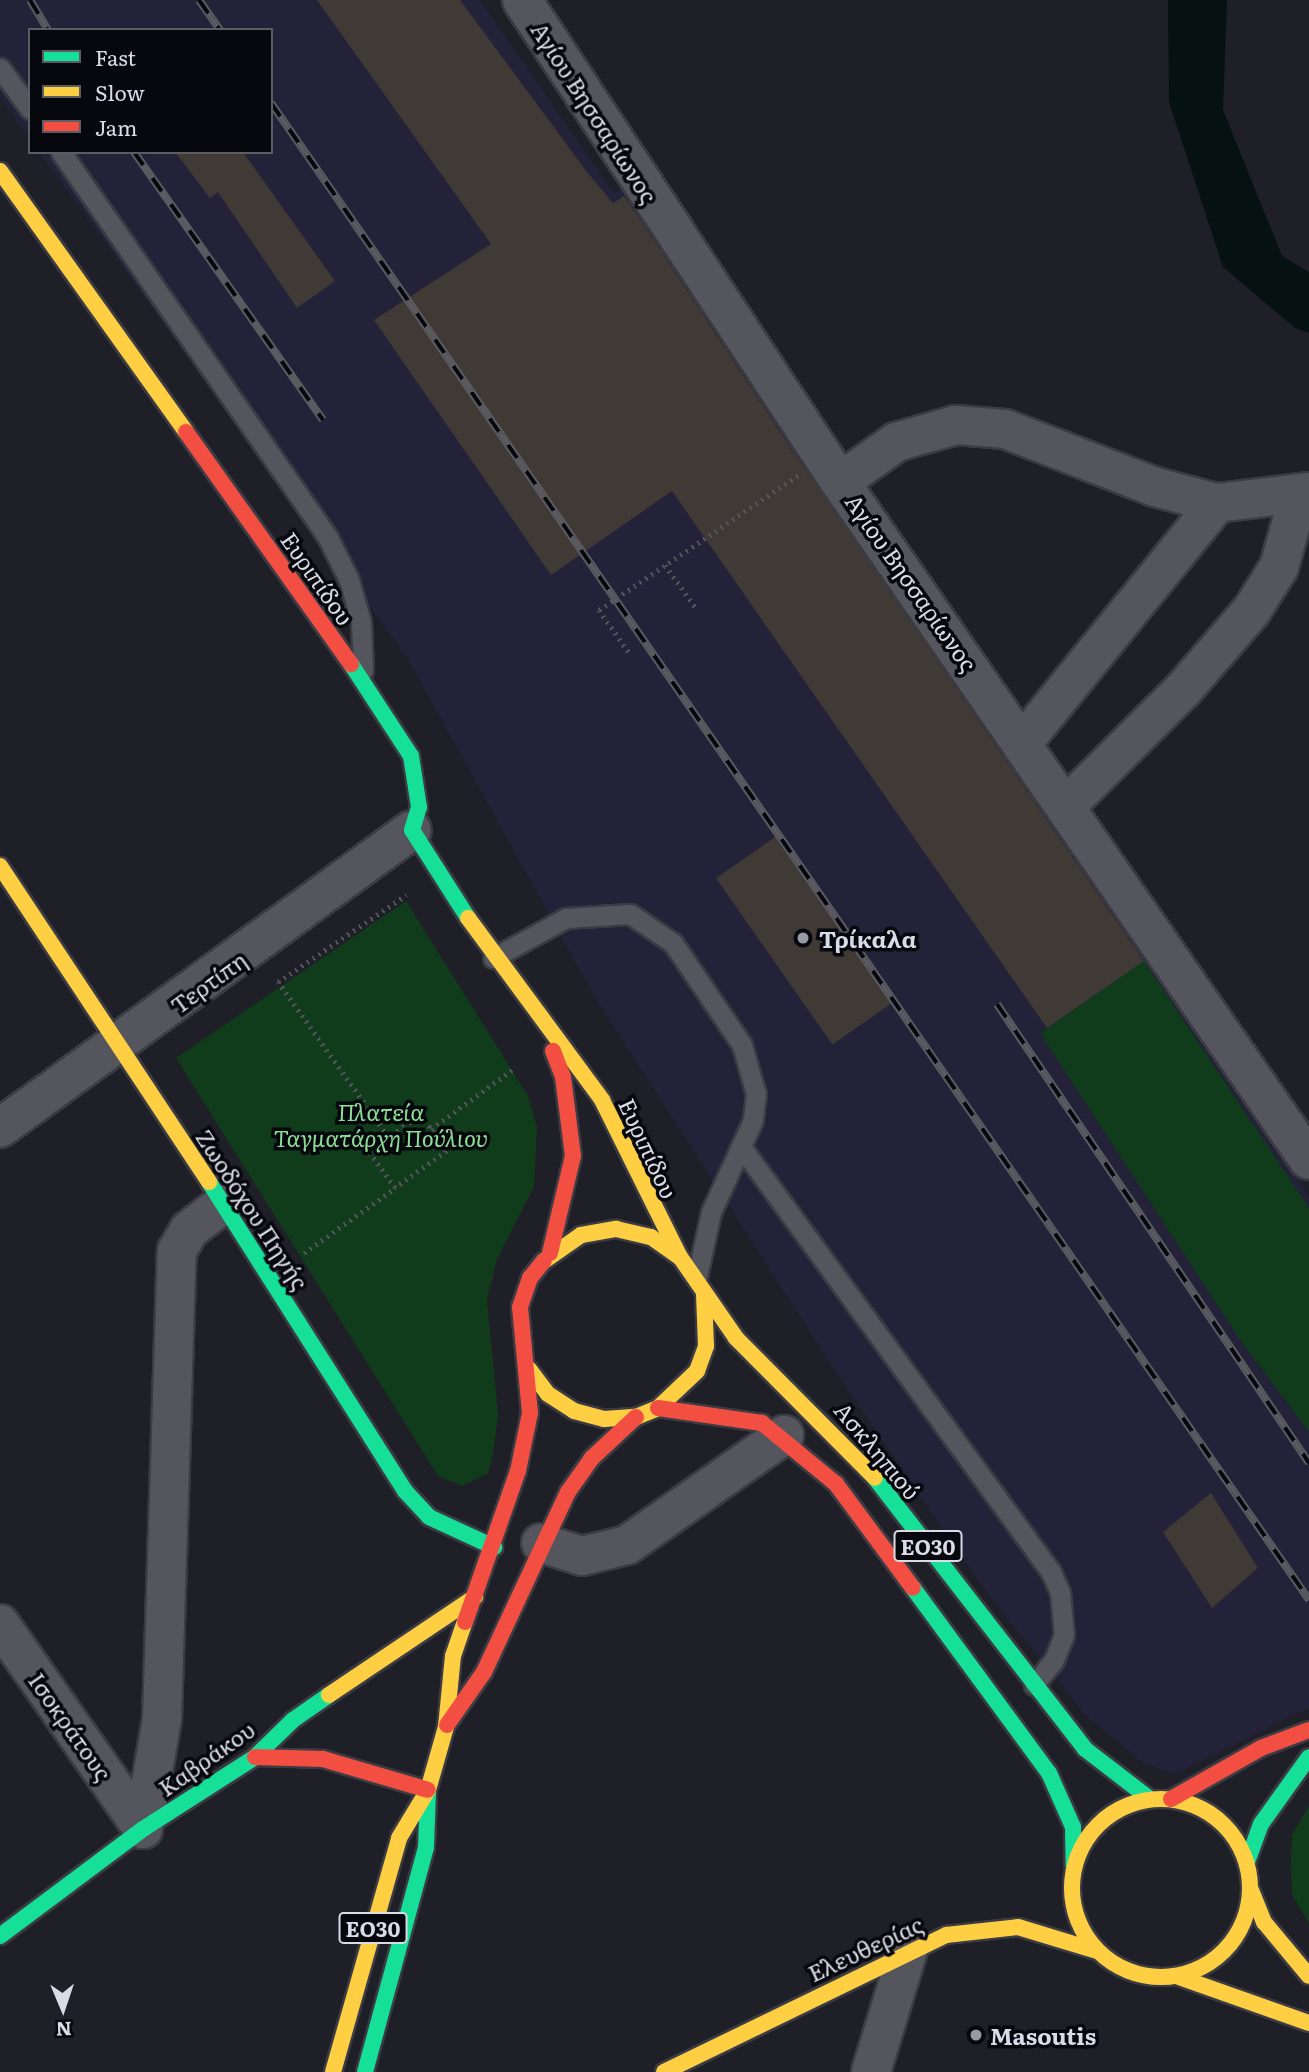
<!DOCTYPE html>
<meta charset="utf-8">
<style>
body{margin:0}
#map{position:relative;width:1309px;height:2072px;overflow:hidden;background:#1f1f28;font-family:Literata,serif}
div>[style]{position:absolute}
.built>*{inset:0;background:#232238}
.green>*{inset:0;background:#103c1b}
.water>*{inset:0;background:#061112}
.building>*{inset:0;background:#3f3a35;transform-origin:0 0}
.path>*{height:4.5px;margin-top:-2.25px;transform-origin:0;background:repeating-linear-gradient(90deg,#54545a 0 2px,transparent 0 7px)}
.roads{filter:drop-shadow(2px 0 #3b3b43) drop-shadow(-2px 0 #3b3b43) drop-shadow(0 2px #3b3b43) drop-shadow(0 -2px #3b3b43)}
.lane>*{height:19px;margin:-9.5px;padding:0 9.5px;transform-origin:9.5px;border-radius:9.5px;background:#55555d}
.street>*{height:38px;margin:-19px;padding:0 19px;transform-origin:19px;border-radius:19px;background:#55555d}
.fast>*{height:16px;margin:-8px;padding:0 8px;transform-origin:8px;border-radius:8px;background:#16e098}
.slow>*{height:16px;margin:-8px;padding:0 8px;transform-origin:8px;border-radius:8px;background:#ffcf43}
.slow>.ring{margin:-8px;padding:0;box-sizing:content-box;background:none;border:16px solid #ffcf43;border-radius:50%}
.jam>*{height:16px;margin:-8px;padding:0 8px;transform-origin:8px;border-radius:8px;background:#f24e42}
.rail>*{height:8px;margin-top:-4px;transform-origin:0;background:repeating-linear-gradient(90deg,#07070e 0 16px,#5a5a60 0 32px);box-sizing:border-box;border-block:2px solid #5a5a60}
.path-bridge>*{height:4.5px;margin-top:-2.25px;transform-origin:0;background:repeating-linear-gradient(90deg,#54545a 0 2px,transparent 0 7px)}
.dots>*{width:19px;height:19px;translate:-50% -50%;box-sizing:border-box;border:4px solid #07070e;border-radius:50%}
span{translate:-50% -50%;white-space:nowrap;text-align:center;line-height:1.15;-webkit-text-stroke:7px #07070e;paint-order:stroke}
.shield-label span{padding:2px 5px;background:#07070e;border:2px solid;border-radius:5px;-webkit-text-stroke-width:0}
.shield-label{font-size:21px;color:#dbdbe7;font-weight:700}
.street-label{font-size:23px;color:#dbdbe7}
.poi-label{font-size:23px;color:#dbdbe7;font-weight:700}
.left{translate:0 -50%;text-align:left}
.park-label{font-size:23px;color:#8cdd96;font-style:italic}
.legend{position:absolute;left:28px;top:28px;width:245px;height:126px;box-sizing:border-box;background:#07070e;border:2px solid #5c5c65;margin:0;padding:9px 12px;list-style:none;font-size:21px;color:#dbdbe7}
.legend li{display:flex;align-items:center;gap:14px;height:35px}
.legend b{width:35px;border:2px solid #5c5c65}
.north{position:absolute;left:28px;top:1974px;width:70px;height:70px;-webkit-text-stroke:5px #07070e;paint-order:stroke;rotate:178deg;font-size:19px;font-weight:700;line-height:28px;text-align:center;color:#dbdbe7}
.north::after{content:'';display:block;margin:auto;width:24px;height:32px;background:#dbdbe7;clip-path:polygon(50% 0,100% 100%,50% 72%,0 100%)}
</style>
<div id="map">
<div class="built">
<div style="clip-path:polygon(0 0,480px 0,614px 193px,625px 187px,1309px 1197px,1309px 1708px,1176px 1774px,1144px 1764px,1085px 1714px,986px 1592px,835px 1371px,594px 996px,408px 659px,39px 152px,271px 152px,271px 30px,30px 30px,30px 139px,0 98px)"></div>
</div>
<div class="green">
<div style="clip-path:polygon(406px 901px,528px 1096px,537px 1128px,534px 1187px,497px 1259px,487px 1300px,498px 1415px,493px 1454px,488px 1473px,462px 1486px,438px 1476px,176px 1058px)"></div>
<div style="clip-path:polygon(1144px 961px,1309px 1208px,1309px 1432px,1241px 1341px,1040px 1033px)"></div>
<div style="clip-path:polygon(1309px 1806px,1309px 1923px,1292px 1895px,1291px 1858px,1292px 1835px)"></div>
</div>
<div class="water">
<div style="clip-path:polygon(1168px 0,1227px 0,1223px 110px,1282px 256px,1309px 272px,1309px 333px,1295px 328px,1223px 267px,1169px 102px)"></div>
</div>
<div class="building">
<div style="clip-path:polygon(317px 0,460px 0,587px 172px,613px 203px,624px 196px,644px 225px,792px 450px,1144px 961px,1047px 1028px,672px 491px,551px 575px,374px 320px,491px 244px)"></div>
<div style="clip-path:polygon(175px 152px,243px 152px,335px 281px,297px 308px,218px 192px,210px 198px)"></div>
<div style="left:775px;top:837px;width:203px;height:72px;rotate:55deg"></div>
<div style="clip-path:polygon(1211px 1493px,1258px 1568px,1212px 1608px,1163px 1532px)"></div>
</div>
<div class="path">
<div style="left:665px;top:565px;width:53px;rotate:54.2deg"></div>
<div style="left:599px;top:610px;width:54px;rotate:54.8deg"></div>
<div style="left:421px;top:1114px;width:45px;rotate:54.9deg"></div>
<div style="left:447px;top:1151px;width:64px;rotate:144.6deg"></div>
<div style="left:395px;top:1188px;width:46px;rotate:-126.1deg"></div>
<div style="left:368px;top:1151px;width:65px;rotate:-34.9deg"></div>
<div style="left:431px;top:1129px;width:105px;rotate:-36.1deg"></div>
<div style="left:388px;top:1137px;width:190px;rotate:-125.4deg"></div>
<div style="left:278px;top:982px;width:155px;rotate:-34.2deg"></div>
<div style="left:304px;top:1253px;width:112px;rotate:-35.5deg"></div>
</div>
<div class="roads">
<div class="lane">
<div style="left:0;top:68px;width:51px;rotate:53.8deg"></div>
<div style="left:61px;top:152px;width:469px;rotate:55.3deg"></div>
<div style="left:328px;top:538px;width:47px;rotate:63.4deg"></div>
<div style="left:349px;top:580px;width:44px;rotate:74.1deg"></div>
<div style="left:361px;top:622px;width:48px;rotate:87.6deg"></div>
<div style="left:493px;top:958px;width:83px;rotate:-28.7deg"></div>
<div style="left:566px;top:918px;width:64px;rotate:-3.6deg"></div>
<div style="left:630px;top:914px;width:52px;rotate:34deg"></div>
<div style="left:673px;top:943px;width:123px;rotate:55.9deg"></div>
<div style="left:742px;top:1045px;width:51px;rotate:74.1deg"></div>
<div style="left:756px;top:1094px;width:26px;rotate:97deg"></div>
<div style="left:753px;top:1120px;width:101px;rotate:114.5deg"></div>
<div style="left:711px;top:1212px;width:66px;rotate:102.3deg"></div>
<div style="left:742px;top:1148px;width:525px;rotate:53.92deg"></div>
<div style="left:1051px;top:1572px;width:22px;rotate:66deg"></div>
<div style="left:1060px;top:1592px;width:43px;rotate:84.7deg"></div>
<div style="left:1064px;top:1635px;width:27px;rotate:112deg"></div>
<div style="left:1054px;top:1660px;width:32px;rotate:129deg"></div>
</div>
<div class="street">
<div style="left:522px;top:0;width:577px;rotate:56.59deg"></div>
<div style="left:840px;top:482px;width:824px;rotate:55.33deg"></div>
<div style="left:840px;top:482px;width:69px;rotate:-35.5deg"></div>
<div style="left:896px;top:442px;width:62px;rotate:-15.8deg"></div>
<div style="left:956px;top:425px;width:49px;rotate:4.7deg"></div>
<div style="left:1005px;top:429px;width:161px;rotate:21.1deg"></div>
<div style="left:1155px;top:487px;width:64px;rotate:14.5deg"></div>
<div style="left:1024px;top:741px;width:306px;rotate:-51deg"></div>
<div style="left:1217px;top:503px;width:93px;rotate:-6.8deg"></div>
<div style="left:1066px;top:806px;width:165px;rotate:-44.8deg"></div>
<div style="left:1183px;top:690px;width:106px;rotate:-49.2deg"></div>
<div style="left:1252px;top:610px;width:51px;rotate:-57.9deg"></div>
<div style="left:1279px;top:567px;width:75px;rotate:-74.5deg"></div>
<div style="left:0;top:1128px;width:508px;rotate:-35.88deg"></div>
<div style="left:541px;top:1543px;width:43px;rotate:17.6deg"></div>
<div style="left:582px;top:1556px;width:46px;rotate:-13.7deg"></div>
<div style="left:627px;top:1545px;width:192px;rotate:-35deg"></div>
<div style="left:0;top:1624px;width:250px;rotate:55.1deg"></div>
<div style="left:143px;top:1829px;width:112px;rotate:-80.2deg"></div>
<div style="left:162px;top:1719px;width:468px;rotate:-88.2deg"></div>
<div style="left:177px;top:1251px;width:24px;rotate:-60deg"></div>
<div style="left:189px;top:1230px;width:43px;rotate:-37.4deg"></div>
<div style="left:871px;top:2072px;width:127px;rotate:-73.1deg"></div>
</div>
<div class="fast">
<div style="left:351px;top:664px;width:110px;rotate:56.9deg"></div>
<div style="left:411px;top:756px;width:52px;rotate:81.1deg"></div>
<div style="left:419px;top:807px;width:24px;rotate:107deg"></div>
<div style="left:412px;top:830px;width:104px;rotate:57.5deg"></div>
<div style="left:209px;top:1182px;width:366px;rotate:57.6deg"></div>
<div style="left:405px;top:1491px;width:35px;rotate:47deg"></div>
<div style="left:429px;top:1517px;width:72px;rotate:24.8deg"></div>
<div style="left:875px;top:1478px;width:343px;rotate:52.2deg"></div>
<div style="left:1085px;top:1749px;width:82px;rotate:37.6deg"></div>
<div style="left:913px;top:1588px;width:230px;rotate:53.7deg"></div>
<div style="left:1049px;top:1773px;width:59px;rotate:66deg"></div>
<div style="left:1073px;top:1827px;width:39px;rotate:89deg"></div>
<div style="left:1247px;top:1862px;width:40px;rotate:-69.8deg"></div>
<div style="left:1261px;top:1824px;width:82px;rotate:-54.4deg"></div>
<div style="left:0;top:1936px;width:179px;rotate:-36.8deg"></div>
<div style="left:143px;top:1829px;width:133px;rotate:-32.7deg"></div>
<div style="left:255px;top:1757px;width:53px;rotate:-44.2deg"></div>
<div style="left:293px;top:1720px;width:44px;rotate:-34.8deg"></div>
<div style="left:365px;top:2072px;width:233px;rotate:-74.8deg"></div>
<div style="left:426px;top:1847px;width:55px;rotate:-87.9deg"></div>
</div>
<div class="slow">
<div style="left:0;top:171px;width:320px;rotate:54.5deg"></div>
<div style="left:0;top:866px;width:379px;rotate:56.5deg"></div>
<div style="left:468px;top:918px;width:226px;rotate:53.6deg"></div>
<div style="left:602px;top:1100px;width:175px;rotate:63.6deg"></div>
<div style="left:544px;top:1261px;width:45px;rotate:-35.1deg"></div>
<div style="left:581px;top:1235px;width:36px;rotate:-10deg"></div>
<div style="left:616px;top:1229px;width:36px;rotate:13deg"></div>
<div style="left:651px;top:1237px;width:35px;rotate:35deg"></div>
<div style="left:680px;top:1257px;width:98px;rotate:55.3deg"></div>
<div style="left:736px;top:1338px;width:197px;rotate:45.2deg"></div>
<div style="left:529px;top:1369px;width:31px;rotate:53deg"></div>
<div style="left:548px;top:1394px;width:31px;rotate:33deg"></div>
<div style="left:574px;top:1411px;width:31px;rotate:15deg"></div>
<div style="left:604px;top:1419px;width:32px;rotate:-4deg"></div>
<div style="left:636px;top:1417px;width:24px;rotate:-22deg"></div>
<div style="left:658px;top:1408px;width:54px;rotate:-43.5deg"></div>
<div style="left:697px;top:1371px;width:27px;rotate:-70deg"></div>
<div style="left:706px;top:1346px;width:53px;rotate:-92.2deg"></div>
<div style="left:329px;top:1695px;width:176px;rotate:-33.9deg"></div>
<div class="ring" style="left:1072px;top:1799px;width:162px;height:162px"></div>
<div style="left:1251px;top:1890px;width:35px;rotate:68deg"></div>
<div style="left:1264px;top:1922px;width:70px;rotate:50.2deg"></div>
<div style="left:1176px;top:1976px;width:141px;rotate:19.5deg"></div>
<div style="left:333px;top:2072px;width:243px;rotate:-74.2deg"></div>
<div style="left:399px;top:1838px;width:56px;rotate:-58.9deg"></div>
<div style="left:428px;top:1790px;width:66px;rotate:-74.1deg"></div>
<div style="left:446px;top:1727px;width:71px;rotate:-84.4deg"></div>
<div style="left:453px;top:1656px;width:36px;rotate:-71deg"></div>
<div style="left:664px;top:2072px;width:314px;rotate:-25.9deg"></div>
<div style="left:946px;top:1935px;width:72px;rotate:-6.3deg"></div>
<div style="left:1018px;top:1927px;width:83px;rotate:16.9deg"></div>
</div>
<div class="jam">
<div style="left:186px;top:432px;width:285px;rotate:54.6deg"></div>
<div style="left:550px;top:1253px;width:100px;rotate:-76.7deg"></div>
<div style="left:573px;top:1156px;width:80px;rotate:-97.2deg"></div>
<div style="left:563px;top:1077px;width:28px;rotate:-111deg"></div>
<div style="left:658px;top:1408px;width:105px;rotate:8.2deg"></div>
<div style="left:762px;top:1423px;width:96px;rotate:39.5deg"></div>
<div style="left:836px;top:1484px;width:129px;rotate:53.5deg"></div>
<div style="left:465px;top:1622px;width:160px;rotate:-70.7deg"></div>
<div style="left:518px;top:1471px;width:59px;rotate:-78.3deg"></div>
<div style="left:530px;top:1413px;width:106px;rotate:-95.4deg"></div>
<div style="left:520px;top:1307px;width:31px;rotate:-71deg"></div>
<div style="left:530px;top:1278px;width:22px;rotate:-51deg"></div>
<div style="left:447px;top:1725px;width:65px;rotate:-55.1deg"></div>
<div style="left:484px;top:1672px;width:199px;rotate:-65deg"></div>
<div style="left:568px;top:1492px;width:42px;rotate:-54.8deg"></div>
<div style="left:592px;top:1458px;width:60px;rotate:-43deg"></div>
<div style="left:255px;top:1757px;width:68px;rotate:1.7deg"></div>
<div style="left:323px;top:1759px;width:109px;rotate:16.4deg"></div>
<div style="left:1171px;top:1799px;width:103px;rotate:-29.5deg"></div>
<div style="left:1261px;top:1748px;width:51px;rotate:-20.6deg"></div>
</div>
</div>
<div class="rail">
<div style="left:30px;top:0;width:35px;rotate:59deg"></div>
<div style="left:199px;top:0;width:37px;rotate:55deg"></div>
<div style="left:271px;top:103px;width:1822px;rotate:55.26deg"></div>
<div style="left:134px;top:152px;width:328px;rotate:54.8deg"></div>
<div style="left:997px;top:1004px;width:555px;rotate:55.79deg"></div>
</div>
<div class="path-bridge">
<div style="left:599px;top:610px;width:243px;rotate:-34.1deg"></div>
</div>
<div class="dots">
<div style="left:803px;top:938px;background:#9999a4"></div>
<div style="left:976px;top:2035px;background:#9999a4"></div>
</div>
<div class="shield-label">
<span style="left:928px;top:1546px">ΕΟ30</span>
<span style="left:373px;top:1928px">ΕΟ30</span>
</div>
<div class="street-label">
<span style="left:595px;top:112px;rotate:57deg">Αγίου Βησσαρίωνος</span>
<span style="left:318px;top:578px;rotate:55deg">Ευριπίδου</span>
<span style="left:912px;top:582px;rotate:55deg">Αγίου Βησσαρίωνος</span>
<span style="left:208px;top:982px;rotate:-36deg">Τερτίπη</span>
<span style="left:649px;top:1148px;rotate:65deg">Ευριπίδου</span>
<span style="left:253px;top:1209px;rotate:57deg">Ζωοδόχου Πηγής</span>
<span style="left:878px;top:1450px;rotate:50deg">Ασκληπιού</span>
<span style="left:71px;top:1726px;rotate:55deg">Ισοκράτους</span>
<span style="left:206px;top:1758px;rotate:-35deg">Καβράκου</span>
<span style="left:865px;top:1948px;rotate:-25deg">Ελευθερίας</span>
</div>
<div class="poi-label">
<span class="left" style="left:819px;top:938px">Τρίκαλα</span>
<span class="left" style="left:990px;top:2035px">Masoutis</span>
</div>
<div class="park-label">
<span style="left:381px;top:1124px">Πλατεία<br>Ταγματάρχη Πούλιου</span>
</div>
<ul class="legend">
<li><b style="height:9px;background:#16e098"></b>Fast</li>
<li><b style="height:9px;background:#ffcf43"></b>Slow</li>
<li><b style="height:9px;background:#f24e42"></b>Jam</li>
</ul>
<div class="north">N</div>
</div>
